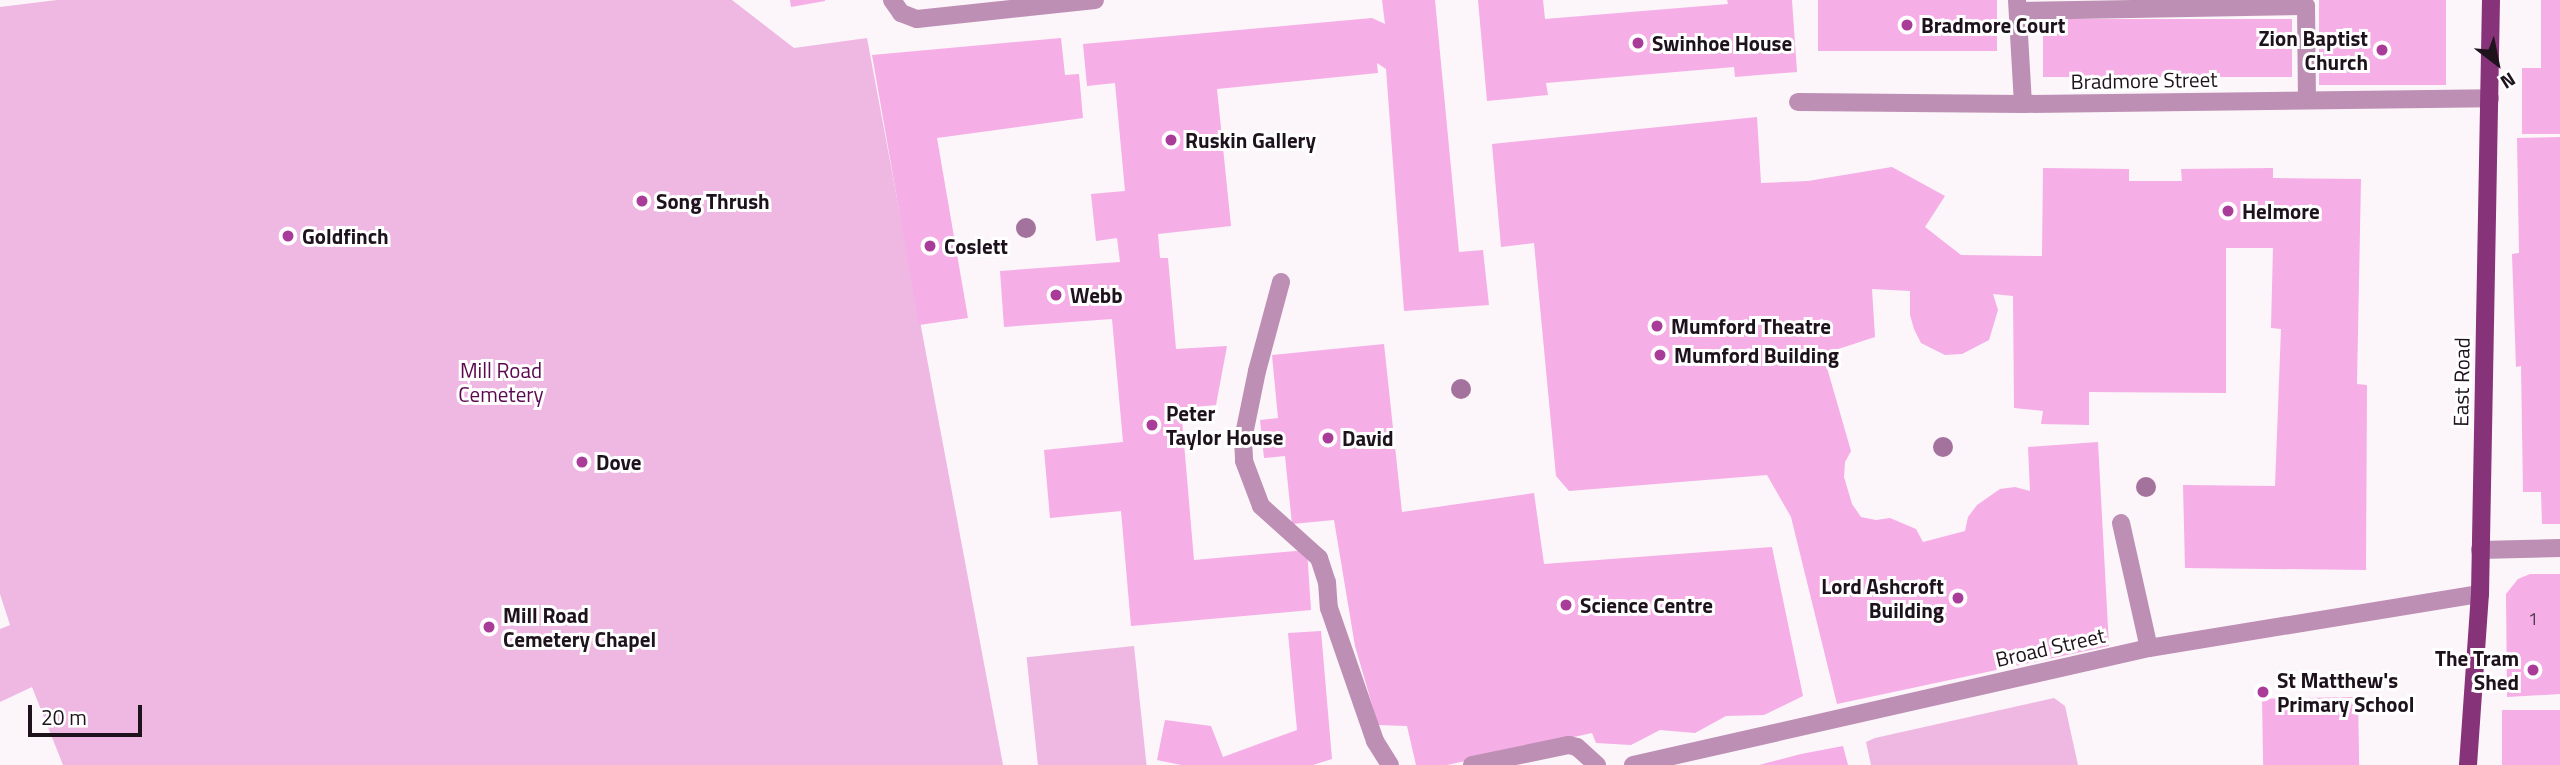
<!DOCTYPE html>
<style>
body{margin:0}
#map{position:relative;width:2560px;height:765px;overflow:hidden;background:#fcf5fa;font-family:"Titillium Web",sans-serif}
div>[style]{position:absolute}
.green>*{inset:0;background:#eeb8e2;transform-origin:0 0}
.building>*{inset:0;background:#f5aee6;transform-origin:0 0}
.lane>*{height:18px;margin:-9px;padding:0 9px;transform-origin:9px;border-radius:9px;background:#be8fb4}
.street>*{height:18px;margin:-9px;padding:0 9px;transform-origin:9px;border-radius:9px;background:#be8fb4}
.primary>*{height:18px;margin:-9px;padding:0 9px;transform-origin:9px;border-radius:9px;background:#873379}
.trees>*{width:20px;height:20px;margin:-10px;border-radius:50%;background:#a4739d}
.dots>*{width:19px;height:19px;translate:-50% -50%;box-sizing:border-box;border:4px solid #fff;border-radius:50%}
span{translate:-50% -50%;white-space:nowrap;text-align:center;line-height:1.15;-webkit-text-stroke:6px #fff;paint-order:stroke}
.number-label{font-size:18px;color:#543a4e}
.number-label span{-webkit-text-stroke-width:0}
.poi-label{font-size:21px;color:#1e131c;font-weight:700}
.left{translate:0 -50%;text-align:left}
.right{translate:-100% -50%;text-align:right}
.street-label{font-size:21px;color:#1e131c}
.park-label{font-size:21px;color:#5c0851}
.north{position:absolute;left:2462px;top:28px;width:70px;height:70px;-webkit-text-stroke:5px #fff;paint-order:stroke;rotate:148deg;font-size:19px;font-weight:700;line-height:28px;text-align:center;color:#1e131c}
.north::after{content:'';display:block;margin:auto;width:24px;height:32px;background:#1e131c;clip-path:polygon(50% 0,100% 100%,50% 72%,0 100%)}
.scale{position:absolute;left:28px;top:705px;width:114px;height:32px;box-sizing:border-box;border:4px solid #1e131c;border-top:0;padding-left:9px;font-size:21px;line-height:24px;white-space:nowrap;color:#1e131c;-webkit-text-stroke:5px #fff;paint-order:stroke}
</style>
<div id="map">
<div class="green">
<div style="clip-path:polygon(57px 0,732px 0,794px 48px,867px 38px,1003px 765px,63px 765px,32px 687px,0 702px,0 629px,10px 625px,0 594px,0 7px)"></div>
<div style="left:1134px;top:646px;width:120px;height:108px;rotate:84deg"></div>
<div style="clip-path:polygon(2054px 698px,2065px 706px,2078px 765px,1871px 765px,1866px 742px,1875px 738px)"></div>
</div>
<div class="building">
<div style="clip-path:polygon(790px 0,825px 0,825px 1px,791px 7px)"></div>
<div style="clip-path:polygon(1382px 0,1435px 0,1459px 252px,1483px 250px,1489px 305px,1404px 311px,1386px 69px,1377px 63px,1378px 73px,1217px 89px,1231px 226px,1158px 234px,1160px 258px,1168px 258px,1176px 349px,1227px 346px,1216px 405px,1181px 408px,1194px 560px,1307px 550px,1311px 610px,1131px 626px,1121px 511px,1050px 518px,1044px 450px,1123px 442px,1112px 319px,1004px 327px,1000px 271px,1120px 262px,1117px 238px,1096px 241px,1091px 194px,1125px 191px,1115px 83px,1087px 86px,1083px 44px,1372px 18px,1385px 24px)"></div>
<div style="clip-path:polygon(1478px 0,1543px 0,1545px 19px,1728px 4px,1727px 0,1792px 0,1797px 72px,1735px 77px,1734px 67px,1546px 83px,1548px 95px,1487px 101px)"></div>
<div style="left:1818px;top:0;width:179px;height:51px"></div>
<div style="left:2319px;top:0;width:127px;height:85px"></div>
<div style="clip-path:polygon(2541px 0,2560px 0,2560px 134px,2522px 134px,2522px 68px,2541px 68px)"></div>
<div style="left:2292px;top:19px;width:58px;height:249px;rotate:90deg"></div>
<div style="clip-path:polygon(1061px 38px,1065px 75px,1079px 74px,1083px 118px,937px 138px,968px 318px,919px 325px,872px 55px)"></div>
<div style="clip-path:polygon(1757px 117px,1761px 183px,1808px 181px,1892px 167px,1945px 196px,1925px 227px,1961px 255px,2042px 256px,2043px 168px,2129px 169px,2129px 181px,2182px 181px,2181px 169px,2273px 168px,2273px 178px,2361px 179px,2357px 384px,2367px 385px,2366px 570px,2185px 568px,2183px 485px,2275px 486px,2281px 329px,2271px 328px,2273px 248px,2226px 248px,2226px 393px,2089px 392px,2089px 425px,2041px 424px,2043px 411px,2014px 408px,2013px 296px,1993px 294px,1998px 310px,1989px 340px,1962px 354px,1945px 355px,1921px 343px,1914px 329px,1910px 315px,1910px 291px,1872px 289px,1875px 337px,1823px 354px,1851px 451px,1845px 462px,1844px 477px,1852px 504px,1861px 517px,1876px 520px,1890px 518px,1916px 529px,1923px 542px,1965px 531px,1968px 517px,1977px 505px,2000px 489px,2015px 487px,2030px 491px,2028px 447px,2098px 442px,2109px 646px,1837px 704px,1791px 517px,1767px 475px,1569px 491px,1556px 476px,1534px 243px,1501px 247px,1492px 144px)"></div>
<div style="clip-path:polygon(2560px 137px,2560px 524px,2542px 524px,2541px 492px,2523px 492px,2521px 366px,2516px 367px,2512px 254px,2519px 253px,2517px 138px)"></div>
<div style="clip-path:polygon(1384px 344px,1402px 512px,1534px 493px,1544px 564px,1772px 547px,1803px 696px,1764px 715px,1726px 716px,1695px 733px,1660px 730px,1631px 745px,1596px 743px,1592px 733px,1447px 765px,1416px 765px,1407px 726px,1378px 725px,1355px 646px,1334px 520px,1292px 524px,1285px 456px,1264px 458px,1260px 420px,1278px 418px,1272px 355px)"></div>
<div style="clip-path:polygon(2530px 574px,2560px 574px,2560px 694px,2507px 697px,2506px 594px,2518px 579px)"></div>
<div style="clip-path:polygon(1321px 631px,1332px 759px,1313px 765px,1181px 765px,1157px 760px,1165px 720px,1211px 726px,1223px 757px,1297px 730px,1288px 633px)"></div>
<div style="left:2358px;top:697px;width:68px;height:96px;rotate:89deg"></div>
<div style="left:2560px;top:710px;width:55px;height:58px;rotate:90deg"></div>
<div style="clip-path:polygon(1843px 746px,1848px 765px,1759px 765px,1801px 754px)"></div>
</div>
<div class="lane">
<div style="left:892px;top:0;width:16px;rotate:55deg"></div>
<div style="left:901px;top:13px;width:17px;rotate:21deg"></div>
<div style="left:917px;top:19px;width:179px;rotate:-6.1deg"></div>
<div style="left:1281px;top:282px;width:92px;rotate:105.1deg"></div>
<div style="left:1257px;top:371px;width:69px;rotate:101.6deg"></div>
<div style="left:1243px;top:439px;width:22px;rotate:87deg"></div>
<div style="left:1244px;top:461px;width:48px;rotate:69.3deg"></div>
<div style="left:1261px;top:506px;width:78px;rotate:41.9deg"></div>
<div style="left:1319px;top:558px;width:25px;rotate:72deg"></div>
<div style="left:1327px;top:582px;width:26px;rotate:86deg"></div>
<div style="left:1329px;top:608px;width:141px;rotate:70.9deg"></div>
<div style="left:1375px;top:741px;width:28px;rotate:58deg"></div>
<div style="left:2121px;top:523px;width:128px;rotate:77.4deg"></div>
<div style="left:1472px;top:765px;width:99px;rotate:-11.7deg"></div>
<div style="left:1569px;top:745px;width:8px;rotate:14deg"></div>
<div style="left:1577px;top:747px;width:27px;rotate:42deg"></div>
</div>
<div class="street">
<div style="left:2017px;top:0;width:104px;rotate:86.7deg"></div>
<div style="left:2018px;top:11px;width:288px;rotate:-1deg"></div>
<div style="left:2306px;top:6px;width:94px;rotate:89.4deg"></div>
<div style="left:1798px;top:102px;width:225px;rotate:0.5deg"></div>
<div style="left:2023px;top:104px;width:467px;rotate:-0.7deg"></div>
<div style="left:2480px;top:550px;width:80px;rotate:-1.4deg"></div>
<div style="left:1633px;top:765px;width:529px;rotate:-12.78deg"></div>
<div style="left:2149px;top:648px;width:335px;rotate:-9.3deg"></div>
</div>
<div class="primary">
<div style="left:2468px;top:765px;width:171px;rotate:-86deg"></div>
<div style="left:2480px;top:594px;width:594px;rotate:-88.94deg"></div>
</div>
<div class="trees">
<div style="left:1026px;top:228px"></div>
<div style="left:1461px;top:389px"></div>
<div style="left:1943px;top:447px"></div>
<div style="left:2146px;top:487px"></div>
</div>
<div class="dots">
<div style="left:1907px;top:25px;background:#aa3c99"></div>
<div style="left:1638px;top:43px;background:#aa3c99"></div>
<div style="left:2382px;top:50px;background:#aa3c99"></div>
<div style="left:1171px;top:140px;background:#aa3c99"></div>
<div style="left:642px;top:201px;background:#aa3c99"></div>
<div style="left:2228px;top:211px;background:#aa3c99"></div>
<div style="left:288px;top:236px;background:#aa3c99"></div>
<div style="left:930px;top:246px;background:#aa3c99"></div>
<div style="left:1056px;top:295px;background:#aa3c99"></div>
<div style="left:1657px;top:326px;background:#aa3c99"></div>
<div style="left:1660px;top:355px;background:#aa3c99"></div>
<div style="left:1152px;top:425px;background:#aa3c99"></div>
<div style="left:1328px;top:438px;background:#aa3c99"></div>
<div style="left:582px;top:462px;background:#aa3c99"></div>
<div style="left:1958px;top:598px;background:#aa3c99"></div>
<div style="left:1566px;top:605px;background:#aa3c99"></div>
<div style="left:489px;top:627px;background:#aa3c99"></div>
<div style="left:2533px;top:670px;background:#aa3c99"></div>
<div style="left:2263px;top:692px;background:#aa3c99"></div>
</div>
<div class="number-label">
<span style="left:2533px;top:619px">1</span>
</div>
<div class="poi-label">
<span class="left" style="left:1921px;top:25px">Bradmore Court</span>
<span class="right" style="left:2368px;top:50px">Zion Baptist<br>Church</span>
<span class="left" style="left:1652px;top:43px">Swinhoe House</span>
<span class="left" style="left:1185px;top:140px">Ruskin Gallery</span>
<span class="left" style="left:656px;top:201px">Song Thrush</span>
<span class="left" style="left:2242px;top:211px">Helmore</span>
<span class="left" style="left:302px;top:236px">Goldfinch</span>
<span class="left" style="left:944px;top:246px">Coslett</span>
<span class="left" style="left:1070px;top:295px">Webb</span>
<span class="left" style="left:1671px;top:326px">Mumford Theatre</span>
<span class="left" style="left:1674px;top:355px">Mumford Building</span>
<span class="left" style="left:1166px;top:425px">Peter<br>Taylor House</span>
<span class="left" style="left:1342px;top:438px">David</span>
<span class="left" style="left:596px;top:462px">Dove</span>
<span class="right" style="left:1944px;top:598px">Lord Ashcroft<br>Building</span>
<span class="left" style="left:1580px;top:605px">Science Centre</span>
<span class="left" style="left:503px;top:627px">Mill Road<br>Cemetery Chapel</span>
<span class="right" style="left:2519px;top:670px">The Tram<br>Shed</span>
<span class="left" style="left:2277px;top:692px">St Matthew's<br>Primary School</span>
</div>
<div class="street-label">
<span style="left:2144px;top:80px;rotate:-1deg">Bradmore Street</span>
<span style="left:2461px;top:382px;rotate:-89deg">East Road</span>
<span style="left:2050px;top:647px;rotate:-13deg">Broad Street</span>
</div>
<div class="park-label">
<span style="left:501px;top:382px">Mill Road<br>Cemetery</span>
</div>
<div class="north">N</div>
<div class="scale">20 m</div>
</div>
